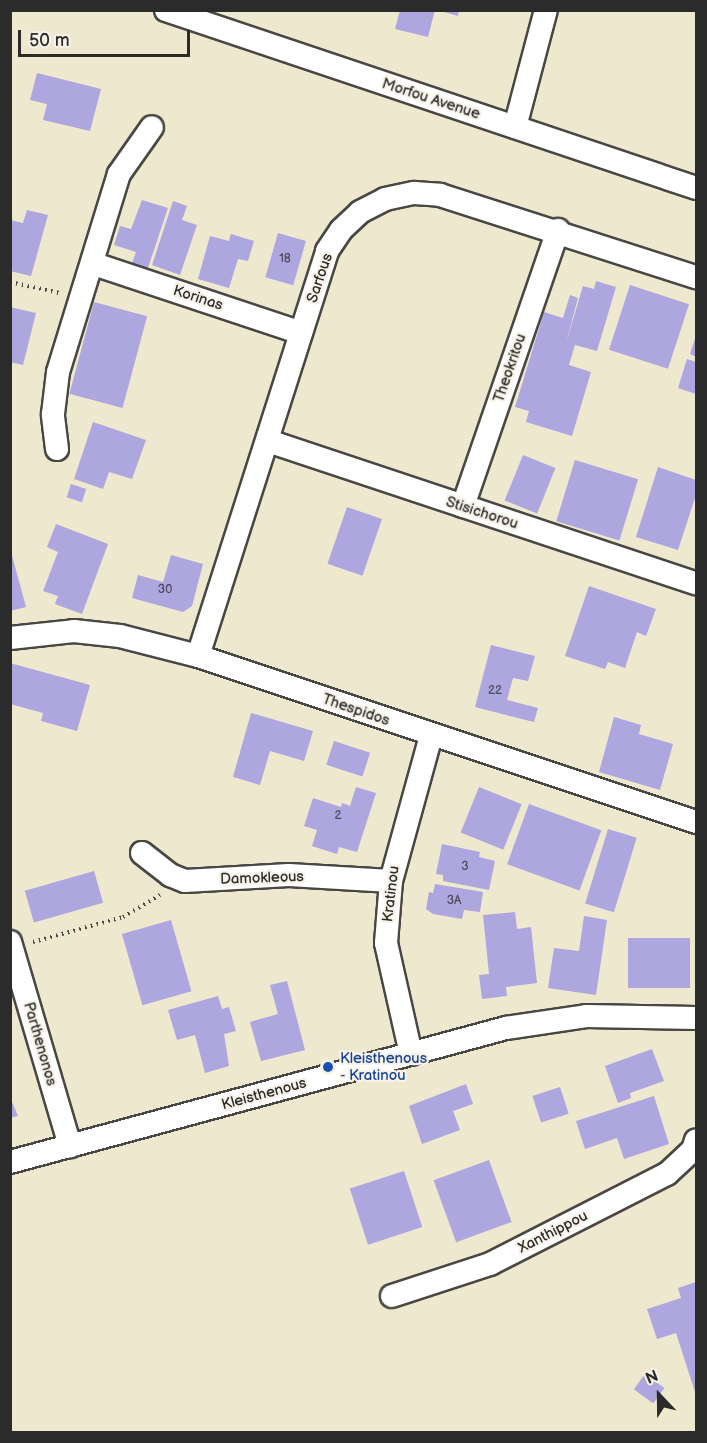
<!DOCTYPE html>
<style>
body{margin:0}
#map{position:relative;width:707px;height:1443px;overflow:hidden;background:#eee8ce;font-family:"Balsamiq Sans",sans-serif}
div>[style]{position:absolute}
.building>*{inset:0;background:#aea6df;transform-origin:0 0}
.path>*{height:4px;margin-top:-2px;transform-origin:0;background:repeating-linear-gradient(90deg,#484743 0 1.5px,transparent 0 6px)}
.roads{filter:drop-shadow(2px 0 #484743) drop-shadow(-2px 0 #484743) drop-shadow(0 2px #484743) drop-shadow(0 -2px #484743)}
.minor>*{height:22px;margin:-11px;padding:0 11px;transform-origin:11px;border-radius:11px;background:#fff}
.dots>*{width:16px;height:16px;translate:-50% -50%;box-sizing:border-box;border:3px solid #f7f3e8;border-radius:50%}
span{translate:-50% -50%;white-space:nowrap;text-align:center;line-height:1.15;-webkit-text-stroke:4.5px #f7f3e8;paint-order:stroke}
.number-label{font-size:12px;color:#4c4a58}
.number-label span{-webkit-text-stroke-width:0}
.street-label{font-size:15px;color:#2b2b2b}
.transit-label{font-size:15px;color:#164399}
.left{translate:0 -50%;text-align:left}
.frame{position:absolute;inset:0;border:12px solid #2b2b2b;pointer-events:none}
.north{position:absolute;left:629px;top:1365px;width:60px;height:60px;-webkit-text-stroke:4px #f7f3e8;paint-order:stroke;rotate:338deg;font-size:16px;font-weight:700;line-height:24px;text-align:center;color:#2b2b2b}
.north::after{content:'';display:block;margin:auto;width:21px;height:27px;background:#2b2b2b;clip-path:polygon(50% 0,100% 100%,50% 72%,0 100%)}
.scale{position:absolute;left:18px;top:30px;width:172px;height:27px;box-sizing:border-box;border:3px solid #2b2b2b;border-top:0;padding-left:8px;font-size:18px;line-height:21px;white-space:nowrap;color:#2b2b2b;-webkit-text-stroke:4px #f7f3e8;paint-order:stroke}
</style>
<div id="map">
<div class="building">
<div style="clip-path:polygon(400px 10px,435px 10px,428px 37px,395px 29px)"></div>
<div style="clip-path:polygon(437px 10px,459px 10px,458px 16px)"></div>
<div style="clip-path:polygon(37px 73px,101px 89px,90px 131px,43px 120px,47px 104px,30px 100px)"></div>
<div style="clip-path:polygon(142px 200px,168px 208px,147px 271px,131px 266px,136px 252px,114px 245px,120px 226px,131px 229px)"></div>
<div style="clip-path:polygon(173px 201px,187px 206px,182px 220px,197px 225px,180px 275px,152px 265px)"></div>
<div style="clip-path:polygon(27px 210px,48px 215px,31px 276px,10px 271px,10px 220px,23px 223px)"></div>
<div style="left:278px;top:233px;width:29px;height:46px;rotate:16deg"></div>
<div style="clip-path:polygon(231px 234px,254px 241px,248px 261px,238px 259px,229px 288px,198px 279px,210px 236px,229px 241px)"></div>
<div style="clip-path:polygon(596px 281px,616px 287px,597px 351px,575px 345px,569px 365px,591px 372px,572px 436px,526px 422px,529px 411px,515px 407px,544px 312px,563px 318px,570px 295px,578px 298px,566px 343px,583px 286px,594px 289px)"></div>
<div style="left:630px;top:285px;width:62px;height:68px;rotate:18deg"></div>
<div style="left:94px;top:302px;width:55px;height:95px;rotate:15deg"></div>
<div style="clip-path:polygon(10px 307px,36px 313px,23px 365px,10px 362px)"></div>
<div style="clip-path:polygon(696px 335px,696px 357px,690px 354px)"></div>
<div style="clip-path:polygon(687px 359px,696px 362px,696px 394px,678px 388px)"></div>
<div style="clip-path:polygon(93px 422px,146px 440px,132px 479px,109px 472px,103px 489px,74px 479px)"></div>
<div style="left:523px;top:455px;width:35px;height:49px;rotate:22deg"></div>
<div style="left:575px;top:460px;width:66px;height:64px;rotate:17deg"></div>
<div style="clip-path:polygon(658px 467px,696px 480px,696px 495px,678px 550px,636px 537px)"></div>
<div style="left:71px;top:484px;width:16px;height:14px;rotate:18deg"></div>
<div style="left:347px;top:507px;width:37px;height:60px;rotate:19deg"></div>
<div style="clip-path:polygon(56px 524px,108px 544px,82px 614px,55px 604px,58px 596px,43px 591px,58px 552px,47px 547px)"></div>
<div style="clip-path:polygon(10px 548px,26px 607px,10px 611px)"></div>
<div style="clip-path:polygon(171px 555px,203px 564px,192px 606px,183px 612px,132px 598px,138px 575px,163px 582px)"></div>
<div style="clip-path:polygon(589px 586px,656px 609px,646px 636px,637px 632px,625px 668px,608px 662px,605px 669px,565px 656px)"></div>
<div style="clip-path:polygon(491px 645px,535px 656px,528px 681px,513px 678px,507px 700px,538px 708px,534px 722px,475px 707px)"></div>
<div style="clip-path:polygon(10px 663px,90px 685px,77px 731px,41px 721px,43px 713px,10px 704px)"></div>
<div style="clip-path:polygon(251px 713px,313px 731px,304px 761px,270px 751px,260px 785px,233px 777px)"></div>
<div style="clip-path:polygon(614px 717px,641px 725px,639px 734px,673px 744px,660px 790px,599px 772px)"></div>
<div style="left:334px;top:741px;width:38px;height:25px;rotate:18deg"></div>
<div style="clip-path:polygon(356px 787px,376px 793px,357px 852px,339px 847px,337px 854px,312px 846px,317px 830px,304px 826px,313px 798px,341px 807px,342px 803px,350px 806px)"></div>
<div style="left:479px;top:787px;width:46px;height:49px;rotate:22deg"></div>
<div style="left:529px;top:804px;width:77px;height:64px;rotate:20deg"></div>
<div style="left:608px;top:829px;width:30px;height:78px;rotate:17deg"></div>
<div style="clip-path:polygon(442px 844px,480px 852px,479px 857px,495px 861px,489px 890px,443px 881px,443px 875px,436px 874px)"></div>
<div style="left:94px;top:871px;width:33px;height:72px;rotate:74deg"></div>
<div style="clip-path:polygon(435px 884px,483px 892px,480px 912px,464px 910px,462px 919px,433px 914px,426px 909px,429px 892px,433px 893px)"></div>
<div style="clip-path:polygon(515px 912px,517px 929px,531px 927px,537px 983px,506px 987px,507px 996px,482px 999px,479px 975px,489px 974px,483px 915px)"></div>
<div style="clip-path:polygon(584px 916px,607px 920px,596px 995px,548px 988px,554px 948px,579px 951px)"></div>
<div style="left:171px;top:920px;width:74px;height:51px;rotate:74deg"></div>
<div style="left:628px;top:938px;width:62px;height:50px"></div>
<div style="clip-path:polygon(287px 981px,305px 1050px,261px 1061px,250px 1022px,278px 1014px,270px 985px)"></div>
<div style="clip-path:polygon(218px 996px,222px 1009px,229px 1007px,236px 1031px,224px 1034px,229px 1066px,205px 1073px,195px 1035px,177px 1040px,168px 1010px)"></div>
<div style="clip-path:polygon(652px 1049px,664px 1081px,630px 1093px,631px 1098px,618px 1103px,605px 1066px)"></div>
<div style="clip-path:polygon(466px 1084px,473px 1104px,453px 1111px,460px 1130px,422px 1144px,409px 1106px)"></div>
<div style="left:560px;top:1087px;width:28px;height:29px;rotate:72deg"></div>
<div style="clip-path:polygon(654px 1096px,669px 1144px,624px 1159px,617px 1138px,585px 1149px,576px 1121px)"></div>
<div style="clip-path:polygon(10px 1097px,18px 1116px,10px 1118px)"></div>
<div style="left:489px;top:1160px;width:66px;height:59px;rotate:70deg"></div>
<div style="left:404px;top:1171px;width:59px;height:57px;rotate:72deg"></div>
<div style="clip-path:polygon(696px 1282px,696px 1395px,676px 1333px,657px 1339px,647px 1309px,681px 1298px,678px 1288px)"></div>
<div style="left:645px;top:1374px;width:24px;height:19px;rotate:36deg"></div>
</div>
<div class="path">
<div style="left:10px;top:282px;width:51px;rotate:12.4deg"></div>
<div style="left:33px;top:942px;width:93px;rotate:-15.5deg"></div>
<div style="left:123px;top:917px;width:43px;rotate:-30.7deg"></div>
</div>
<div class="roads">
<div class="minor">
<div style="left:166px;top:10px;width:559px;rotate:18.56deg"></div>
<div style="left:515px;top:127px;width:121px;rotate:-75.2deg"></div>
<div style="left:94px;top:264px;width:218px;rotate:18.4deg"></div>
<div style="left:268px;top:441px;width:451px;rotate:18.4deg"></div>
<div style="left:57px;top:449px;width:35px;rotate:-97deg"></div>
<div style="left:53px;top:414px;width:42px;rotate:-83.2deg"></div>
<div style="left:58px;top:372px;width:207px;rotate:-72.9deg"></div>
<div style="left:119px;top:174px;width:57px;rotate:-54.9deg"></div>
<div style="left:463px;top:506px;width:292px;rotate:-71deg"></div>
<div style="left:10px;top:638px;width:64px;rotate:-6.2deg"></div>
<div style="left:74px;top:631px;width:46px;rotate:6.2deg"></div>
<div style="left:120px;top:636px;width:81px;rotate:14.4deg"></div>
<div style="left:198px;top:656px;width:525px;rotate:18.43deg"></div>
<div style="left:198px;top:656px;width:425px;rotate:-72.3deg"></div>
<div style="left:327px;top:251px;width:25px;rotate:-56deg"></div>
<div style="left:341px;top:230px;width:26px;rotate:-43deg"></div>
<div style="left:360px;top:212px;width:28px;rotate:-27deg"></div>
<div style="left:385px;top:199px;width:30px;rotate:-12deg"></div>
<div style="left:414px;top:193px;width:26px;rotate:4deg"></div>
<div style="left:440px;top:195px;width:269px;rotate:17.8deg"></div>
<div style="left:142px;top:853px;width:36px;rotate:38deg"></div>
<div style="left:170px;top:875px;width:16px;rotate:22deg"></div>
<div style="left:185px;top:881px;width:104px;rotate:-3.3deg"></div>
<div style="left:289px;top:875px;width:102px;rotate:3.4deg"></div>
<div style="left:10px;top:942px;width:213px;rotate:73.6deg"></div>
<div style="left:411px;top:1054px;width:114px;rotate:-102.7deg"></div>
<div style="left:386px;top:943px;width:62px;rotate:-85.4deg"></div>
<div style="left:391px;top:881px;width:150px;rotate:-74.6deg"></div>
<div style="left:10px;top:1162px;width:514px;rotate:-15.12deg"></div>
<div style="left:506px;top:1028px;width:81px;rotate:-8.5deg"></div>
<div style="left:586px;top:1016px;width:110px;rotate:1deg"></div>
<div style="left:392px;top:1296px;width:103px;rotate:-18.1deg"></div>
<div style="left:490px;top:1264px;width:199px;rotate:-27deg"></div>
<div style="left:667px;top:1174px;width:35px;rotate:-43deg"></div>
<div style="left:693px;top:1150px;width:10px;rotate:-73deg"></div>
</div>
</div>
<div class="dots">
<div style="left:328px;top:1067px;background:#1a4fb4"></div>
</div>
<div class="number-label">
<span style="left:285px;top:259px">18</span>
<span style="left:165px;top:590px">30</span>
<span style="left:495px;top:691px">22</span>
<span style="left:338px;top:816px">2</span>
<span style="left:465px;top:867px">3</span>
<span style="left:454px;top:901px">3A</span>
</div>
<div class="street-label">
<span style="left:431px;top:99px;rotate:18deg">Morfou Avenue</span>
<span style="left:320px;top:278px;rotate:-71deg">Sarfous</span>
<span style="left:198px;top:298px;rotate:18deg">Korinas</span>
<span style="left:510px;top:368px;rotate:-71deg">Theokritou</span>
<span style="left:482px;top:513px;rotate:18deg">Stisichorou</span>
<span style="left:356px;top:710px;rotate:19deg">Thespidos</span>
<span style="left:262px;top:878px;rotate:-2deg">Damokleous</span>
<span style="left:391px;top:894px;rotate:-83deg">Kratinou</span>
<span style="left:40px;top:1044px;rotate:74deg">Parthenonos</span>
<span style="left:264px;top:1094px;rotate:-15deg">Kleisthenous</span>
<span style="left:553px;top:1232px;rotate:-27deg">Xanthippou</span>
</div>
<div class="transit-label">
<span class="left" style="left:340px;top:1067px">Kleisthenous<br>- Kratinou</span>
</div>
<div class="frame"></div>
<div class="north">N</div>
<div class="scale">50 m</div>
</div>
